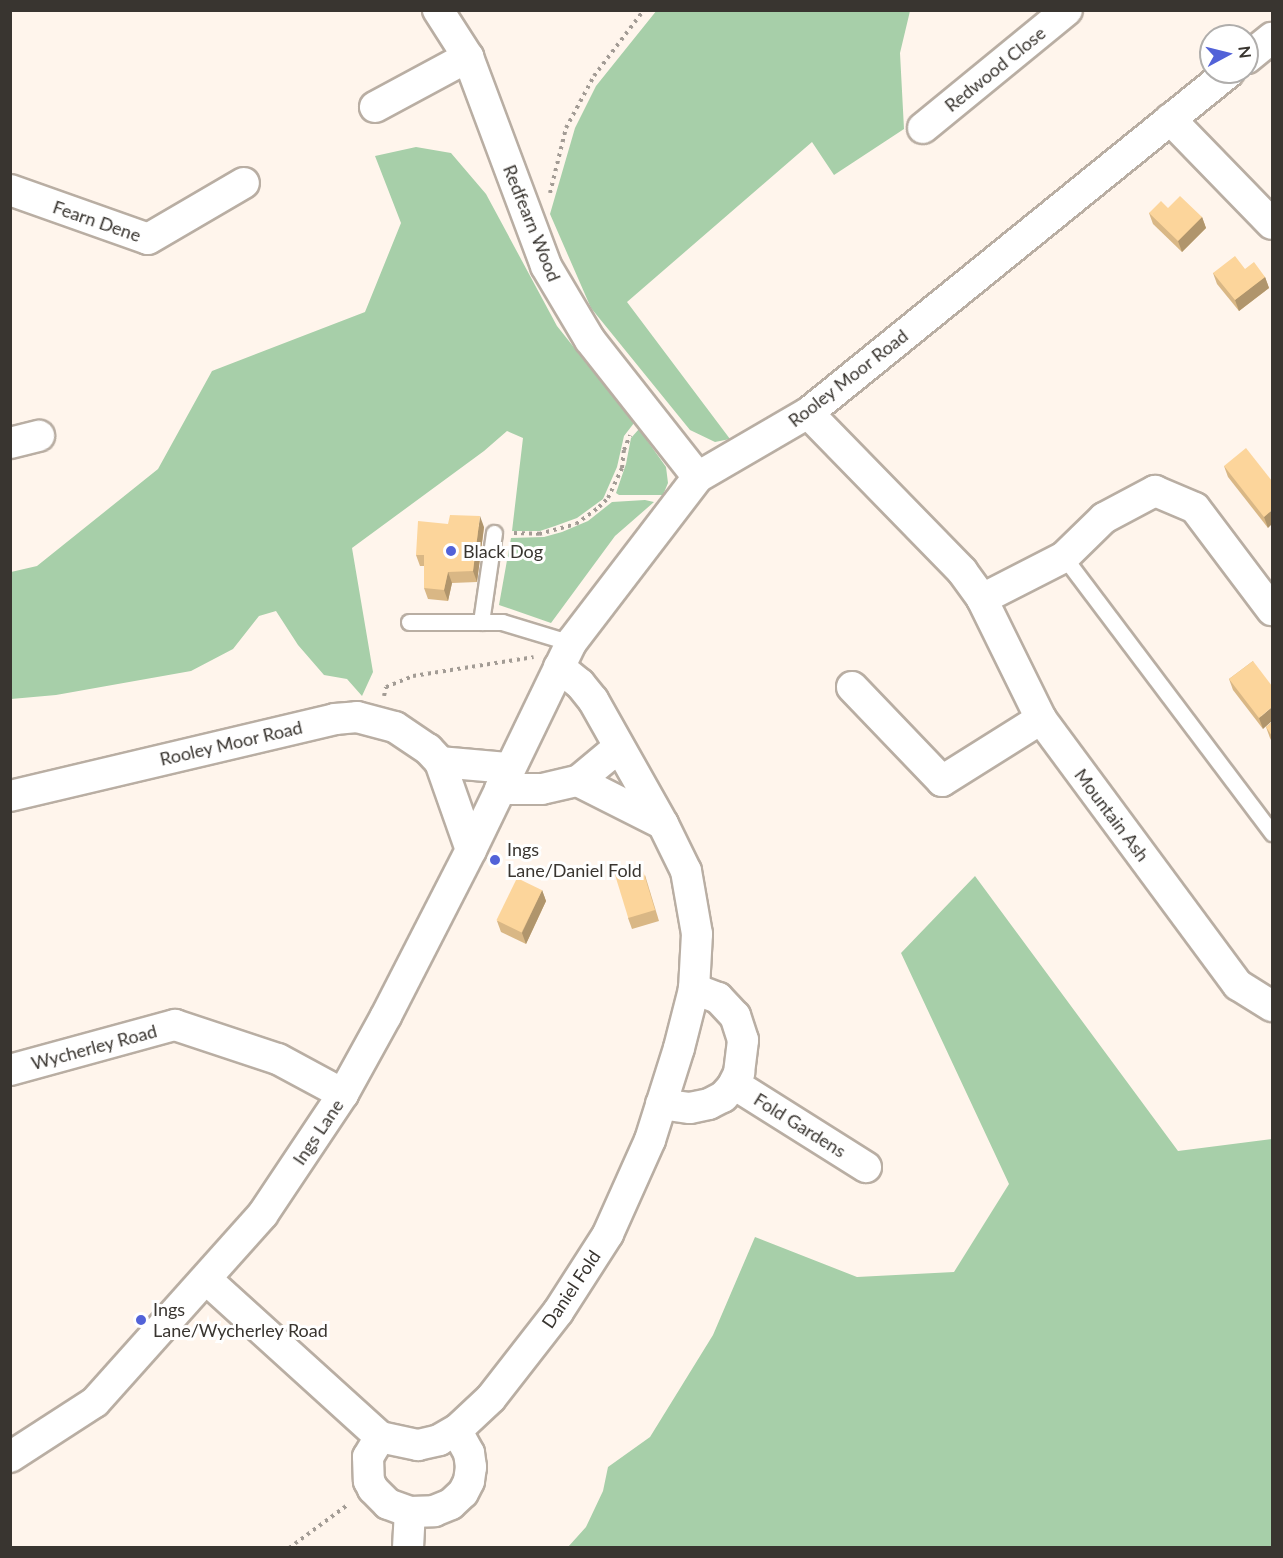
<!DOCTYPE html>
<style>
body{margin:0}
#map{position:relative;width:1283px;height:1558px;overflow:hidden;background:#fff5ec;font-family:Lato,sans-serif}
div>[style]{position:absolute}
.green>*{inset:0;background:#a7cfa9}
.path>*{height:4px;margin-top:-2px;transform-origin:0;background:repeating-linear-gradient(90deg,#a39c95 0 3px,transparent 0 7.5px)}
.roads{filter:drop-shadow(2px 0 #b9aea3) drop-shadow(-2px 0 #b9aea3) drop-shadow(0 2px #b9aea3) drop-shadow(0 -2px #b9aea3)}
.lane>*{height:15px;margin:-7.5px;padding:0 7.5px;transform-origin:7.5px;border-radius:7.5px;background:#fff}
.street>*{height:30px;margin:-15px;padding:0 15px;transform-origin:15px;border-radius:15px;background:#fff}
.wall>*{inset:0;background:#d9b785}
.shaded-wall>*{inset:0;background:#b0956c}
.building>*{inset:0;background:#fcd59b;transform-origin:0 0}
.dots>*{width:16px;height:16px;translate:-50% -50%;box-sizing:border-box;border:3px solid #fff;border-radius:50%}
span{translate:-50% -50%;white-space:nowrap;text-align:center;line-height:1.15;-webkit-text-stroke:6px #fff;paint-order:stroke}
.street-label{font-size:18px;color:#393530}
.poi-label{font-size:18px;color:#393530}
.left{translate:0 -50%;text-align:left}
.frame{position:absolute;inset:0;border:12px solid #393530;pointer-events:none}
.north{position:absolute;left:1199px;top:24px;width:60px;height:60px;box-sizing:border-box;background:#fff;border:2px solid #b0aeac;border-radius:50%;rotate:83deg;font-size:16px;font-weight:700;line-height:24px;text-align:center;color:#393530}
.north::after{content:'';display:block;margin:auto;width:21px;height:27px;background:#5262d8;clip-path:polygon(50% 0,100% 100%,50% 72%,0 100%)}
</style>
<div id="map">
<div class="green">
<div style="clip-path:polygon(657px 10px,910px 11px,900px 53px,904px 129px,834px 175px,812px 142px,627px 302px,730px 439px,715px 442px,690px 430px,591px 308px,550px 214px,575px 128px,596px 86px)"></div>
<div style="clip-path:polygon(416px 147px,451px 153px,486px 194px,557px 326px,634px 423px,624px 436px,617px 467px,603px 499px,577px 518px,555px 526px,540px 531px,512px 531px,523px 438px,507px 431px,484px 451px,352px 548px,373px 672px,362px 696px,347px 679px,324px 675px,298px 645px,276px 611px,259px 616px,233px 649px,191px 671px,56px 695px,11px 699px,11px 572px,37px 566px,158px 469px,212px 371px,365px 312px,401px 223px,375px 156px)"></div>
<div style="clip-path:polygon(639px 429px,666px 467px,668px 483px,663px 495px,619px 495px,616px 493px,626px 464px,631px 438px)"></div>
<div style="clip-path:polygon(645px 500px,654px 502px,615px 536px,551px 623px,499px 605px,511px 538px,544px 537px,562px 532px,588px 521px,612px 502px)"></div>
<div style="clip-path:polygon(975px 876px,1178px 1151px,1272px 1139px,1272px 1547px,568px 1547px,586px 1527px,603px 1491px,608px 1467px,650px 1437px,713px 1335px,755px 1237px,857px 1277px,954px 1272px,1009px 1184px,901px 953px)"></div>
</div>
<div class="path">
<div style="left:550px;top:193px;width:67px;rotate:-76.2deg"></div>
<div style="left:566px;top:128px;width:59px;rotate:-61.7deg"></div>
<div style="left:594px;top:76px;width:83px;rotate:-52.9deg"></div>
<div style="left:514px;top:533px;width:25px;rotate:2deg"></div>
<div style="left:539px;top:534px;width:38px;rotate:-15deg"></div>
<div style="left:576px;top:524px;width:29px;rotate:-36deg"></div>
<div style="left:599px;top:507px;width:13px;rotate:-45deg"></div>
<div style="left:608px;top:498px;width:33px;rotate:-65deg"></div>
<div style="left:622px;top:468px;width:18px;rotate:-84deg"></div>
<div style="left:624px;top:450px;width:16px;rotate:-68deg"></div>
<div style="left:384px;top:696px;width:9px;rotate:-77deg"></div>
<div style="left:386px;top:687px;width:29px;rotate:-22deg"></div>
<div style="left:413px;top:676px;width:122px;rotate:-8.9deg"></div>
<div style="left:289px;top:1548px;width:74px;rotate:-36.3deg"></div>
</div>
<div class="roads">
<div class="lane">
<div style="left:1064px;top:557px;width:346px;rotate:53deg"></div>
<div style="left:409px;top:622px;width:93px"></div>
<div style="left:502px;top:622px;width:72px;rotate:16.9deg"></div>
<div style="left:481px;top:622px;width:90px;rotate:-81.7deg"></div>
</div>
<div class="street">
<div style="left:438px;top:10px;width:56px;rotate:57.4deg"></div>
<div style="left:468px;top:57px;width:223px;rotate:69.5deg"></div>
<div style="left:546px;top:266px;width:86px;rotate:59.3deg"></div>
<div style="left:590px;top:340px;width:174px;rotate:51.8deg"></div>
<div style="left:1247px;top:58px;width:32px;rotate:-39deg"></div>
<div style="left:375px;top:107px;width:106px;rotate:-28.3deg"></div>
<div style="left:1170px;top:119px;width:146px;rotate:45.8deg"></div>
<div style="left:923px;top:128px;width:186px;rotate:-39.3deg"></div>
<div style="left:10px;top:190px;width:146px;rotate:19.5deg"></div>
<div style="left:148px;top:239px;width:111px;rotate:-30.3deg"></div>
<div style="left:808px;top:413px;width:221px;rotate:45.7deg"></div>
<div style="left:962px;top:571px;width:34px;rotate:54deg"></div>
<div style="left:982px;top:599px;width:134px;rotate:63.8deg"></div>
<div style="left:1041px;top:719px;width:331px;rotate:53.5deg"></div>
<div style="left:1238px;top:985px;width:40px;rotate:32deg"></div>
<div style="left:10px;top:443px;width:30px;rotate:-14deg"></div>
<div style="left:982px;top:599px;width:92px;rotate:-27.1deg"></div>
<div style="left:1064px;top:557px;width:56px;rotate:-44.3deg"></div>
<div style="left:1104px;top:518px;width:58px;rotate:-27.9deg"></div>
<div style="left:1155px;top:491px;width:43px;rotate:23deg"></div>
<div style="left:1195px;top:508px;width:128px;rotate:53deg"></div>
<div style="left:852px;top:687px;width:130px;rotate:46.2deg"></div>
<div style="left:942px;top:781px;width:117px;rotate:-32.1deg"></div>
<div style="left:440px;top:762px;width:69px;rotate:5deg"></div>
<div style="left:578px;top:781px;width:95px;rotate:26.8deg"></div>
<div style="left:500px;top:789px;width:42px"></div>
<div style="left:542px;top:789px;width:37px;rotate:-13deg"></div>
<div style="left:578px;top:781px;width:53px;rotate:-39.7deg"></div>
<div style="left:10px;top:796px;width:334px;rotate:-13.3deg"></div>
<div style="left:335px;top:719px;width:22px;rotate:-5deg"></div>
<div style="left:357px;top:717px;width:39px;rotate:15deg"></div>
<div style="left:395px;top:727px;width:40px;rotate:34deg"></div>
<div style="left:428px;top:749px;width:18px;rotate:47deg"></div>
<div style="left:440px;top:762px;width:93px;rotate:70.6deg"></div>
<div style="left:10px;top:1070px;width:171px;rotate:-15.3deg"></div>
<div style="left:175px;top:1025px;width:108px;rotate:18.3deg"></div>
<div style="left:278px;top:1059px;width:74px;rotate:28.3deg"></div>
<div style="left:734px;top:1084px;width:156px;rotate:32.2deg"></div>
<div style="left:661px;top:1104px;width:29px;rotate:8deg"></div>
<div style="left:690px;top:1108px;width:19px;rotate:-12deg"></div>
<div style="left:709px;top:1104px;width:16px;rotate:-27deg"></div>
<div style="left:723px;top:1097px;width:13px;rotate:-48deg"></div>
<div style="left:732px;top:1087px;width:16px;rotate:-63deg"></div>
<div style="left:739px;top:1073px;width:33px;rotate:-83deg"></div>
<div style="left:743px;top:1040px;width:25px;rotate:-108deg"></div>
<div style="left:735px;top:1016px;width:25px;rotate:-133deg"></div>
<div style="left:718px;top:998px;width:26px;rotate:-159deg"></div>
<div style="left:206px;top:1279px;width:235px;rotate:42.2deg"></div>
<div style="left:380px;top:1437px;width:39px;rotate:12deg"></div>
<div style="left:418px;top:1445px;width:22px;rotate:-13deg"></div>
<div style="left:439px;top:1440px;width:22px;rotate:-30deg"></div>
<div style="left:458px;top:1429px;width:45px;rotate:-43.2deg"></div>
<div style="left:491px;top:1398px;width:109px;rotate:-52.1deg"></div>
<div style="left:558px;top:1312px;width:93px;rotate:-57.3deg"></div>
<div style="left:608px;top:1234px;width:103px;rotate:-65.9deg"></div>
<div style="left:650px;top:1140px;width:96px;rotate:-72.5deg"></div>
<div style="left:679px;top:1048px;width:61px;rotate:-75.7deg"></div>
<div style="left:694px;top:989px;width:55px;rotate:-86.9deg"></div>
<div style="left:697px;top:934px;width:64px;rotate:-99.9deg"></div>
<div style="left:686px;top:871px;width:52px;rotate:-116.1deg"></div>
<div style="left:663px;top:824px;width:142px;rotate:-119.4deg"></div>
<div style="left:593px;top:700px;width:21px;rotate:-129deg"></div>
<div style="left:580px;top:684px;width:27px;rotate:-141deg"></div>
<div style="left:380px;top:1437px;width:23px;rotate:121deg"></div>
<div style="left:368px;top:1457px;width:24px;rotate:88deg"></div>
<div style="left:369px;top:1481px;width:9px;rotate:63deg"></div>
<div style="left:373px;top:1489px;width:21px;rotate:45deg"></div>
<div style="left:388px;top:1504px;width:23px;rotate:20deg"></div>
<div style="left:10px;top:1457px;width:101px;rotate:-32.9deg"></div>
<div style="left:95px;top:1402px;width:252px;rotate:-48.2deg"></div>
<div style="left:263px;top:1214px;width:144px;rotate:-56.3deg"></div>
<div style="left:343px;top:1094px;width:89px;rotate:-61.1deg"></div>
<div style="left:386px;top:1016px;width:186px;rotate:-62.9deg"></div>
<div style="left:471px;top:850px;width:230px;rotate:-64.2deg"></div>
<div style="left:571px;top:643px;width:209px;rotate:-52.6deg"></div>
<div style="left:698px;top:477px;width:127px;rotate:-30.2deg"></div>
<div style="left:808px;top:413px;width:542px;rotate:-39.01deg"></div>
<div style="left:408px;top:1548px;width:36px;rotate:-87deg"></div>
<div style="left:410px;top:1512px;width:24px;rotate:-2deg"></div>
<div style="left:434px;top:1511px;width:18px;rotate:-22deg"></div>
<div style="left:451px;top:1504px;width:16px;rotate:-43deg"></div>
<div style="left:463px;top:1493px;width:13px;rotate:-63deg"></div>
<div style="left:469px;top:1481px;width:14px;rotate:-82deg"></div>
<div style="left:471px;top:1467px;width:14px;rotate:-98deg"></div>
<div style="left:469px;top:1453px;width:26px;rotate:-119deg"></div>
</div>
</div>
<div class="wall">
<div style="clip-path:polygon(1168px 208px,1202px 217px,1206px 228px,1182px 252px,1153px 224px,1149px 213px)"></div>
<div style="clip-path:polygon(1245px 269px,1265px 277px,1269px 288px,1239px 311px,1217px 284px,1213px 273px)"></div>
<div style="clip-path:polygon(1224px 466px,1272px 481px,1268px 528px,1228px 477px)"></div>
<div style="clip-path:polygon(448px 524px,484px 527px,477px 582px,452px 583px,448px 601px,428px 599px,424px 588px,424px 566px,420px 566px,416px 555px)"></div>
<div style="clip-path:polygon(1253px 661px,1263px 729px,1233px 690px,1229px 679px)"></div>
<div style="clip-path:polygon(1272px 722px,1272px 742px,1270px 738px,1266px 727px)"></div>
<div style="clip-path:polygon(645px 875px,659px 921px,632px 929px,628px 918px)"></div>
<div style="clip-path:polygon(542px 890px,546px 901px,526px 944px,501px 932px,497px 921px)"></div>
</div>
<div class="shaded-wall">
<div style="clip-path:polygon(1202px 217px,1206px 228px,1182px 252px,1178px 241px)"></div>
<div style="clip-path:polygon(1265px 277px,1269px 288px,1239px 311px,1235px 300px)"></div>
<div style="clip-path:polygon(1272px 510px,1272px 524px,1268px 528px,1264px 517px)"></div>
<div style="clip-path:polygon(480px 516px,484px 527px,477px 582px,473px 571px)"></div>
<div style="clip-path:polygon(448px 572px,452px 583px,448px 601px,444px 590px)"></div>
<div style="clip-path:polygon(1272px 707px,1272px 721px,1263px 729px,1259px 718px)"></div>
<div style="clip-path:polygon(542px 890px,546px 901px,526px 944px,522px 933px)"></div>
</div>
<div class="building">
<div style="clip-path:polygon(1180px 196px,1202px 217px,1178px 241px,1149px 213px,1161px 201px,1168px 208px)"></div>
<div style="clip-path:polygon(1235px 256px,1245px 269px,1254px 262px,1265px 277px,1235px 300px,1213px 273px)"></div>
<div style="clip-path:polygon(1246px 448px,1272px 481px,1272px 510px,1264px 517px,1224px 466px)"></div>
<div style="clip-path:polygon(450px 515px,480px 516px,473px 571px,448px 572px,444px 590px,424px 588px,424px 555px,416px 555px,418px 521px,448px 524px)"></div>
<div style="clip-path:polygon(1253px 661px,1272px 686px,1272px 707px,1259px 718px,1229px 679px)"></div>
<div style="clip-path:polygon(1272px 722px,1272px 736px,1266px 727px)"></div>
<div style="left:641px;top:864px;width:48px;height:28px;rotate:73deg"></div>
<div style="left:517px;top:878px;width:28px;height:47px;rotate:26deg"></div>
</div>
<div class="dots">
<div style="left:451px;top:551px;background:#5262d8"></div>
<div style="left:495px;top:860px;background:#5262d8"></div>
<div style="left:141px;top:1320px;background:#5262d8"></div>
</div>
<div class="street-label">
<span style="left:995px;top:69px;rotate:-39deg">Redwood Close</span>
<span style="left:97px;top:221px;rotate:19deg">Fearn Dene</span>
<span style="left:532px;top:223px;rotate:68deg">Redfearn Wood</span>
<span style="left:848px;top:378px;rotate:-38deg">Rooley Moor Road</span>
<span style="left:231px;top:743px;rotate:-13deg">Rooley Moor Road</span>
<span style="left:1112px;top:815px;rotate:53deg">Mountain Ash</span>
<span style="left:94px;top:1047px;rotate:-15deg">Wycherley Road</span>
<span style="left:800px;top:1125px;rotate:32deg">Fold Gardens</span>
<span style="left:318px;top:1132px;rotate:-56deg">Ings Lane</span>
<span style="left:571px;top:1289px;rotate:-56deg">Daniel Fold</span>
</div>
<div class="poi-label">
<span class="left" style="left:463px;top:551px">Black Dog</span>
<span class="left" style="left:507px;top:860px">Ings<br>Lane/Daniel Fold</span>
<span class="left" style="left:153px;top:1320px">Ings<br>Lane/Wycherley Road</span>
</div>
<div class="frame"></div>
<div class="north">N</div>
</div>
